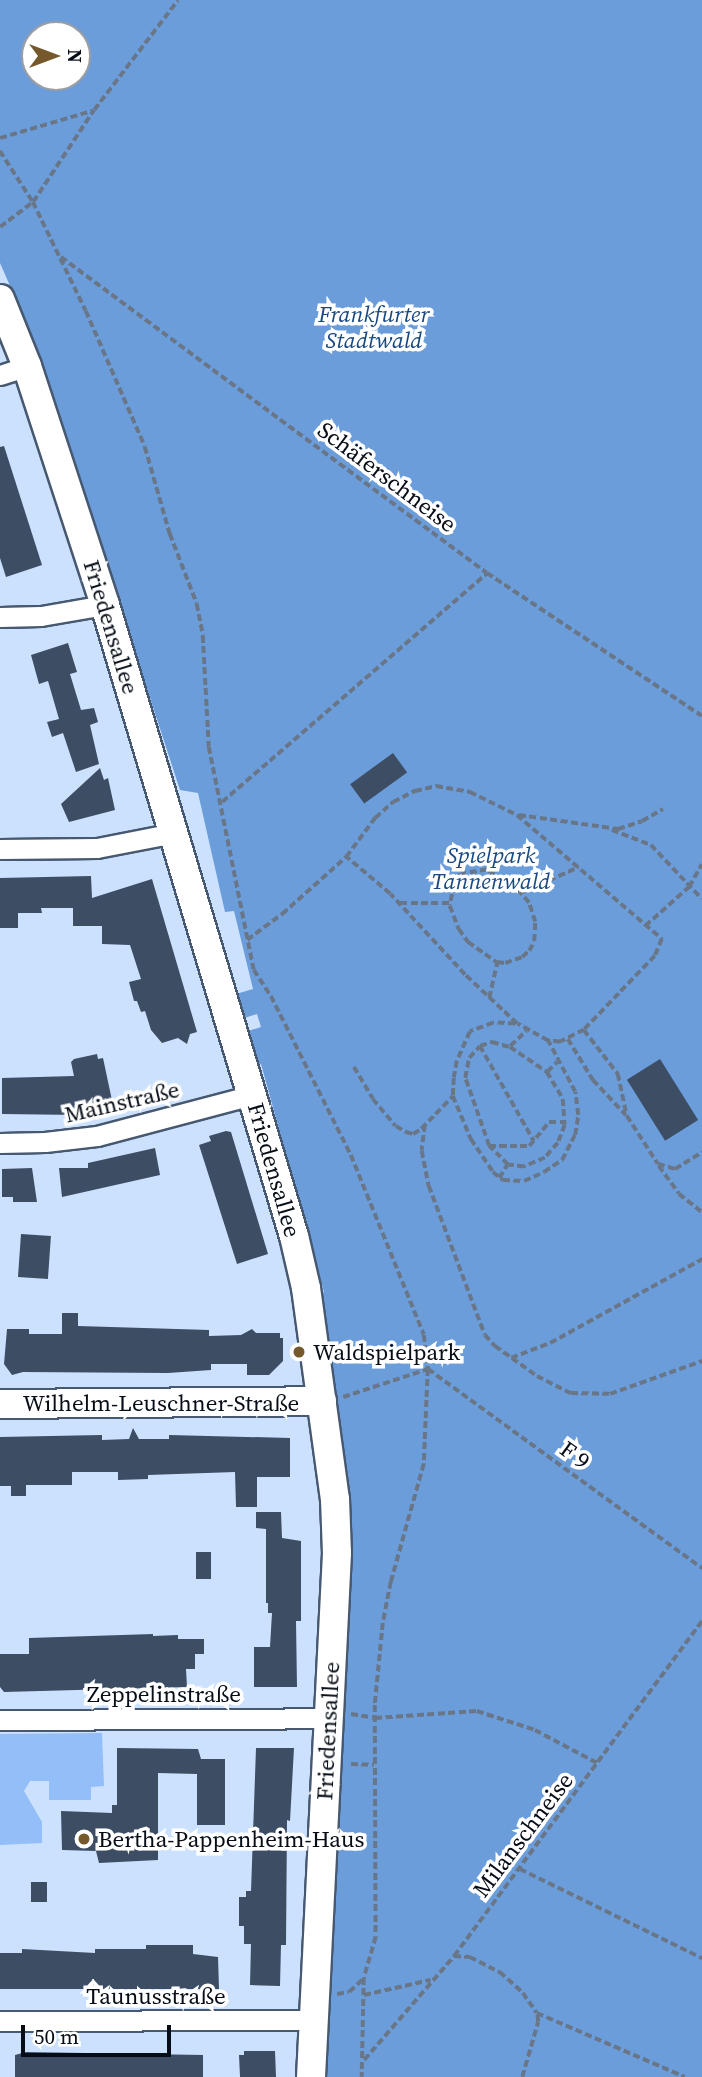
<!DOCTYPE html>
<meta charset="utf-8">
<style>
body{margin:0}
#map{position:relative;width:702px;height:2077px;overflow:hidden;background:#cce1fd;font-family:"Source Serif 4",serif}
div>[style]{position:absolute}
.green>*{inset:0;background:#93bef7}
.forest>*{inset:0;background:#6c9ddb}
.building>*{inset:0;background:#3c4d64;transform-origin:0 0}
.path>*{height:3.5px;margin-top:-1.75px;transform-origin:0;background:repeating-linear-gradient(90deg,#687688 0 7px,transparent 0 10.5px)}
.roads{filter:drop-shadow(2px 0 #475970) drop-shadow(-2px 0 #475970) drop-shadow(0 2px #475970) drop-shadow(0 -2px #475970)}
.street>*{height:19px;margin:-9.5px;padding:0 9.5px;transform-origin:9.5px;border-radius:9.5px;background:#fff}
.secondary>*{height:28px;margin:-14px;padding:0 14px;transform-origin:14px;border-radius:14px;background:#fff}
.dots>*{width:19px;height:19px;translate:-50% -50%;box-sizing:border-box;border:4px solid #fff;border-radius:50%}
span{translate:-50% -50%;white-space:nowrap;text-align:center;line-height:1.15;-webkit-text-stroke:7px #fff;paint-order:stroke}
.park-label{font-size:23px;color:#184881;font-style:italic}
.street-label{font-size:23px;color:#060d16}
.poi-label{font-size:23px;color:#060d16}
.left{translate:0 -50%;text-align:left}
.north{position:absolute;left:21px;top:21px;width:70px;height:70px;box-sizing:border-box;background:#fff;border:2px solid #9b9ea2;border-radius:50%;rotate:90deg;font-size:19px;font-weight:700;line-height:28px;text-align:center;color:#060d16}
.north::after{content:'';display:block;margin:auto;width:24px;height:32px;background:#75582c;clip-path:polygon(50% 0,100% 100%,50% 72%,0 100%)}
.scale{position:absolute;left:21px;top:2025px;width:150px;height:32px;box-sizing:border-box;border:4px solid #060d16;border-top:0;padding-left:9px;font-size:21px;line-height:24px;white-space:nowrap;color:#060d16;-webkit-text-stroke:5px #fff;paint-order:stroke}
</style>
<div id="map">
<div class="green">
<div style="clip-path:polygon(102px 1733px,104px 1786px,91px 1787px,91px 1800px,49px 1800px,49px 1781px,30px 1781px,24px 1791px,42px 1822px,42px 1843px,0 1845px,0 1734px)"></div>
</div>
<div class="forest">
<div style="clip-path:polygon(evenodd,0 0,702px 0,702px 2077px,323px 2077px,338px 1763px,317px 1295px,324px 1292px,261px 1064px,252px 1066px,242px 1033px,261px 1027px,257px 1014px,238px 1020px,229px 996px,253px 989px,234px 911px,225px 912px,198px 793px,180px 790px,32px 336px,0 263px,0 0,35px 35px,77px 35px,77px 77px,35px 77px,35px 35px)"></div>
</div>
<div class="building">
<div style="clip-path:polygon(4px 446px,42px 565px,6px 577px,0 558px,0 447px)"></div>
<div style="clip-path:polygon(68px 643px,77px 672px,70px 674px,81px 710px,94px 708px,98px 722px,90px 725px,99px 764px,76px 772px,63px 733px,52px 737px,47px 722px,59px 719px,48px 681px,39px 684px,31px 655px)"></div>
<div style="left:393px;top:753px;width:24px;height:53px;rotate:54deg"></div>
<div style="clip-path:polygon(100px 768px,104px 780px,108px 778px,115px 810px,69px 822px,61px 804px)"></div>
<div style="clip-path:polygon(91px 876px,92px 898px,152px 879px,197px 1032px,190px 1034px,187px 1044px,178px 1038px,162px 1043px,151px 1030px,145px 1011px,141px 1012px,137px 1001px,134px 1001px,129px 982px,141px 979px,130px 945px,102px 944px,102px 926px,73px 926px,73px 908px,41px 908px,42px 913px,18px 913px,18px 928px,0 928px,0 878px)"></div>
<div style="clip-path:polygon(97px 1054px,98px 1059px,103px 1058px,113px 1105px,105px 1106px,106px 1110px,80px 1115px,2px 1114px,2px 1078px,74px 1076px,71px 1062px,74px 1059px)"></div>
<div style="left:660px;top:1059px;width:72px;height:39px;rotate:58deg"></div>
<div style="clip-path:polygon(226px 1131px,231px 1132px,268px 1254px,237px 1264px,199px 1145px,211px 1141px,209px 1136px)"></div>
<div style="clip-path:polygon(155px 1148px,160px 1175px,62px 1197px,59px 1168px,88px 1168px,88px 1163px)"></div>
<div style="clip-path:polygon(32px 1168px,37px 1202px,13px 1202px,13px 1197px,2px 1197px,2px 1169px)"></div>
<div style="left:21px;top:1234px;width:30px;height:43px;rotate:4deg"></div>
<div style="clip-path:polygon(62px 1313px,78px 1313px,78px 1326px,209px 1330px,209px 1336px,241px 1335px,252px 1329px,256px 1333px,280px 1333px,280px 1338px,283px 1338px,283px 1361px,269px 1375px,247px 1375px,247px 1364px,211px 1364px,211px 1370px,168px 1373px,23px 1372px,12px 1375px,4px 1364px,7px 1329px,29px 1329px,29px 1334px,62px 1334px)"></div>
<div style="clip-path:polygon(133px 1428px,139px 1439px,169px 1439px,169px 1435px,290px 1438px,290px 1477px,257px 1477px,257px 1507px,236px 1507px,235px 1472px,148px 1475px,148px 1479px,118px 1480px,118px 1472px,72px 1472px,72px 1485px,26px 1485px,26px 1496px,11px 1496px,11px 1486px,0 1486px,0 1437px,102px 1435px,102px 1440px,129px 1439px)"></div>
<div style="clip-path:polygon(256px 1512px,281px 1512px,282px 1538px,301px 1541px,301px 1621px,296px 1621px,297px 1687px,254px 1687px,254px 1647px,270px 1647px,272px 1613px,268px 1613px,268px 1603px,266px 1603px,266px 1529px,256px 1528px)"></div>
<div style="left:196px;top:1552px;width:15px;height:27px"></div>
<div style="clip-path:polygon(153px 1634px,153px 1636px,178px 1635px,178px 1639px,204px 1639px,204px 1654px,195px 1654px,195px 1669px,186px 1669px,187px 1687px,4px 1692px,0 1687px,0 1654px,29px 1654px,29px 1638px)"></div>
<div style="clip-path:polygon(117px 1748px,198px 1749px,201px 1759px,225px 1759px,225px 1825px,197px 1825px,197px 1774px,158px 1773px,158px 1860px,99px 1863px,96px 1851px,62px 1850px,61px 1811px,112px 1813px,112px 1805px,117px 1805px)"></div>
<div style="clip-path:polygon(256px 1748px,294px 1748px,290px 1821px,287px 1820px,286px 1945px,281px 1945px,280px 1986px,250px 1985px,251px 1944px,244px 1944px,244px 1926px,239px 1926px,239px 1897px,246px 1897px,246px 1891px,251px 1891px)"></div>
<div style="left:31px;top:1882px;width:16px;height:20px"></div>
<div style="clip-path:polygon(146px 1945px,193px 1945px,193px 1954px,218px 1957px,219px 1989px,0 1989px,0 1953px,22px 1953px,22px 1949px,95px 1953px,95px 1949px,146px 1949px)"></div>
<div style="clip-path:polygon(244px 2051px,275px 2051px,276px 2077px,240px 2077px,239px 2055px,244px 2055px)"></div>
<div style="clip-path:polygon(26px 2052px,203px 2055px,203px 2077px,15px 2077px,15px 2055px)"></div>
</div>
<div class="path">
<div style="left:0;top:138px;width:96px;rotate:-16.4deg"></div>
<div style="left:0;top:151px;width:61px;rotate:57.1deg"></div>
<div style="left:33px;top:202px;width:121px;rotate:64.1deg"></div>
<div style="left:86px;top:311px;width:148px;rotate:66.5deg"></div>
<div style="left:145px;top:447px;width:91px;rotate:74deg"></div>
<div style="left:170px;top:534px;width:75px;rotate:68.9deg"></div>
<div style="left:197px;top:604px;width:33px;rotate:79deg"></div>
<div style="left:203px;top:636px;width:111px;rotate:86.9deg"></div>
<div style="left:209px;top:747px;width:227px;rotate:78.6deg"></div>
<div style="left:254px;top:970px;width:31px;rotate:57deg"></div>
<div style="left:271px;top:996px;width:178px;rotate:63.3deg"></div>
<div style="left:351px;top:1155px;width:194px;rotate:67.9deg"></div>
<div style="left:424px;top:1335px;width:34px;rotate:83deg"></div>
<div style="left:428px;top:1369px;width:95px;rotate:92.4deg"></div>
<div style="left:424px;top:1464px;width:123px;rotate:105.6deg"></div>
<div style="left:391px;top:1582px;width:42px;rotate:101deg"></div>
<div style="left:383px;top:1623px;width:82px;rotate:95.6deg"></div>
<div style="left:375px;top:1705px;width:232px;rotate:89.8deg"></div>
<div style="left:376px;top:1937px;width:43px;rotate:106.3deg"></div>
<div style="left:364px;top:1978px;width:99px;rotate:91.2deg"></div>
<div style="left:0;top:227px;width:41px;rotate:-37.1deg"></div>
<div style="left:33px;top:202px;width:110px;rotate:-56.5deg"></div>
<div style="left:94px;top:110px;width:138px;rotate:-52.6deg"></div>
<div style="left:61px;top:257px;width:530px;rotate:36.57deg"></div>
<div style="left:487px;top:573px;width:258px;rotate:33.6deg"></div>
<div style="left:222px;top:802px;width:350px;rotate:-40.8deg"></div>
<div style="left:519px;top:815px;width:100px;rotate:8deg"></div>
<div style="left:618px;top:829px;width:25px;rotate:-18deg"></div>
<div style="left:642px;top:821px;width:24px;rotate:-30deg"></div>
<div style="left:612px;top:830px;width:42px;rotate:21deg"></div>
<div style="left:651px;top:845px;width:74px;rotate:46.6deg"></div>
<div style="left:520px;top:893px;width:40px;rotate:-145.1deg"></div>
<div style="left:487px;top:870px;width:26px;rotate:171deg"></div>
<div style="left:461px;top:874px;width:12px;rotate:125deg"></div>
<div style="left:454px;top:884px;width:22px;rotate:100deg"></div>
<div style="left:450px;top:906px;width:25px;rotate:69deg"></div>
<div style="left:459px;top:929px;width:16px;rotate:55deg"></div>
<div style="left:468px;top:942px;width:35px;rotate:35deg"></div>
<div style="left:497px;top:962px;width:8px;rotate:7deg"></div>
<div style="left:505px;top:963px;width:18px;rotate:-19deg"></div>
<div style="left:522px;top:957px;width:9px;rotate:-41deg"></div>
<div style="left:529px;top:951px;width:11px;rotate:-63deg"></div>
<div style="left:534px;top:941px;width:19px;rotate:-87deg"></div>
<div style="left:535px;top:922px;width:20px;rotate:-108deg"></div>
<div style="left:529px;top:903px;width:13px;rotate:-132deg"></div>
<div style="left:520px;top:893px;width:64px;rotate:-23.8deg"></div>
<div style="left:400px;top:903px;width:50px"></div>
<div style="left:645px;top:926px;width:59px;rotate:-41.6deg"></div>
<div style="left:689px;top:887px;width:26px;rotate:-61deg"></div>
<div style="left:247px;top:940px;width:44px;rotate:-36.6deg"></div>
<div style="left:282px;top:914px;width:86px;rotate:-41.7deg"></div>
<div style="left:346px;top:857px;width:49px;rotate:-53.4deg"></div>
<div style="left:375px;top:818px;width:24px;rotate:-42deg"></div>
<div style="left:393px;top:802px;width:25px;rotate:-27deg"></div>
<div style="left:415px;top:791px;width:22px;rotate:-13deg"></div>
<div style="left:436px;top:786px;width:35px;rotate:10deg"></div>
<div style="left:470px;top:792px;width:52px;rotate:26.1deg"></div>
<div style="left:517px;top:815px;width:191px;rotate:40.5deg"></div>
<div style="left:662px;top:939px;width:18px;rotate:112deg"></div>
<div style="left:655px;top:956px;width:103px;rotate:133.8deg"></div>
<div style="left:584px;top:1030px;width:27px;rotate:153deg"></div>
<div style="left:560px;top:1042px;width:12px;rotate:-175deg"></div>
<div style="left:548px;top:1041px;width:35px;rotate:-151deg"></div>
<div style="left:517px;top:1024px;width:71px;rotate:-136.7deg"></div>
<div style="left:465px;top:975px;width:110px;rotate:-132.8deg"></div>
<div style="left:390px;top:894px;width:57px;rotate:-139.9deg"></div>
<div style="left:489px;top:998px;width:37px;rotate:-77deg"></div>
<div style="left:515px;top:1024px;width:22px;rotate:-177deg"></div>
<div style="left:493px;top:1023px;width:25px;rotate:159deg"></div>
<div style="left:470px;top:1032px;width:32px;rotate:114deg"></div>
<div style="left:457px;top:1061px;width:17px;rotate:100deg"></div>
<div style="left:454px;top:1078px;width:18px;rotate:93deg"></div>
<div style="left:453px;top:1096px;width:47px;rotate:67.3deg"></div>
<div style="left:471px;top:1139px;width:40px;rotate:56deg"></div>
<div style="left:493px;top:1172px;width:13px;rotate:39deg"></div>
<div style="left:503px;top:1180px;width:21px;rotate:3deg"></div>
<div style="left:524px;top:1181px;width:22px;rotate:-24deg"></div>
<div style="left:544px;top:1172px;width:22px;rotate:-34deg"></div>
<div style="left:562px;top:1160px;width:28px;rotate:-63deg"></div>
<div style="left:575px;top:1135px;width:20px;rotate:-81deg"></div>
<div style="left:578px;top:1115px;width:23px;rotate:-97deg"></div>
<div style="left:575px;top:1092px;width:58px;rotate:-117.9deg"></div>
<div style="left:584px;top:1030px;width:56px;rotate:52.3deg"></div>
<div style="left:618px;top:1074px;width:43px;rotate:77.9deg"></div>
<div style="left:627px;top:1116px;width:57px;rotate:57.1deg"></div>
<div style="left:658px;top:1164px;width:18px;rotate:16deg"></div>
<div style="left:675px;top:1169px;width:32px;rotate:-32deg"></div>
<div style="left:568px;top:1039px;width:48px;rotate:58.6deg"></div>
<div style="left:593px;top:1080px;width:48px;rotate:46.7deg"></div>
<div style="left:492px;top:1042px;width:19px;rotate:16deg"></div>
<div style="left:510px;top:1047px;width:45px;rotate:34deg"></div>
<div style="left:547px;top:1072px;width:31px;rotate:59deg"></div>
<div style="left:563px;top:1099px;width:26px;rotate:86deg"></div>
<div style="left:565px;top:1125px;width:19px;rotate:111deg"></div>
<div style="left:558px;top:1143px;width:20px;rotate:131deg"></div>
<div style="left:545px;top:1158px;width:23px;rotate:157deg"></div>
<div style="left:524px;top:1167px;width:16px;rotate:-173deg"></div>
<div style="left:508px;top:1165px;width:27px;rotate:-135deg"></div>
<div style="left:489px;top:1146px;width:72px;rotate:-109.4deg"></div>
<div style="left:465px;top:1078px;width:20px;rotate:-79deg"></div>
<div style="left:469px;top:1058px;width:16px;rotate:-47deg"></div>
<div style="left:480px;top:1046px;width:13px;rotate:-18deg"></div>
<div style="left:480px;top:1046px;width:109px;rotate:60.4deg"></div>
<div style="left:510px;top:1046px;width:22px;rotate:-43deg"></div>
<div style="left:354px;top:1067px;width:37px;rotate:59deg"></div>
<div style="left:373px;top:1099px;width:35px;rotate:50deg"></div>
<div style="left:396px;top:1126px;width:12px;rotate:31deg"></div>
<div style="left:406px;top:1132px;width:7px;rotate:16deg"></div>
<div style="left:413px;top:1134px;width:9px;rotate:-32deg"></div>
<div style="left:421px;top:1129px;width:46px;rotate:-45.9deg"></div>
<div style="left:547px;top:1072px;width:14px;rotate:-45deg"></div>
<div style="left:425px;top:1125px;width:26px;rotate:97deg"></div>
<div style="left:422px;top:1151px;width:36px;rotate:79deg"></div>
<div style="left:429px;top:1186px;width:159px;rotate:69.4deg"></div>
<div style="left:485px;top:1335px;width:15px;rotate:48deg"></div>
<div style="left:495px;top:1346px;width:52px;rotate:35.5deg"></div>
<div style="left:537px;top:1376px;width:38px;rotate:27deg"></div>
<div style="left:571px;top:1393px;width:39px;rotate:1deg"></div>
<div style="left:610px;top:1394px;width:98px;rotate:-19.7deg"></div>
<div style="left:489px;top:1146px;width:40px"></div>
<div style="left:529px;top:1146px;width:31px;rotate:-50deg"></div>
<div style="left:549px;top:1122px;width:16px"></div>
<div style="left:659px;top:1166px;width:34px;rotate:54deg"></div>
<div style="left:679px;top:1194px;width:29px;rotate:38deg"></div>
<div style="left:499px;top:1178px;width:15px;rotate:-58deg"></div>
<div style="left:511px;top:1358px;width:42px;rotate:-21deg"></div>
<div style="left:550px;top:1343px;width:174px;rotate:-28.9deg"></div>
<div style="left:343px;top:1397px;width:89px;rotate:-18.2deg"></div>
<div style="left:428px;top:1369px;width:339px;rotate:36deg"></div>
<div style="left:351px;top:1714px;width:24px;rotate:9deg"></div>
<div style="left:375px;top:1718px;width:102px;rotate:-3.9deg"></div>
<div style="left:477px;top:1711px;width:61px;rotate:18.1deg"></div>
<div style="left:535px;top:1730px;width:70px;rotate:28deg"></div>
<div style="left:351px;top:1764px;width:23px;rotate:2deg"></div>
<div style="left:520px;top:1869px;width:203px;rotate:26.1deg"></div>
<div style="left:454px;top:1956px;width:16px;rotate:4deg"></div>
<div style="left:470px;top:1957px;width:34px;rotate:27deg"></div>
<div style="left:500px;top:1972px;width:31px;rotate:42deg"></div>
<div style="left:523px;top:1993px;width:24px;rotate:55deg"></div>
<div style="left:537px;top:2013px;width:161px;rotate:23.4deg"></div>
<div style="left:337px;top:1994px;width:12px;rotate:-9deg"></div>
<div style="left:349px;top:1992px;width:19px;rotate:-43deg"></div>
<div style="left:364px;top:1995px;width:68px;rotate:-12.8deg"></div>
<div style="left:364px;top:2060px;width:138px;rotate:-49.1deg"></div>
<div style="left:454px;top:1956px;width:417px;rotate:-53.5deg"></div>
<div style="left:522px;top:2077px;width:57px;rotate:-73.8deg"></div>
<div style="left:538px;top:2022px;width:9px;rotate:-96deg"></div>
</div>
<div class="roads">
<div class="street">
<div style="left:0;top:375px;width:28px;rotate:-18deg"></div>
<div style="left:0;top:617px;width:41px;rotate:-1.4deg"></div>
<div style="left:41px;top:616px;width:65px;rotate:-9.8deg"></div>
<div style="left:0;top:849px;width:97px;rotate:-0.6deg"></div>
<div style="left:97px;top:848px;width:78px;rotate:-11deg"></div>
<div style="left:0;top:1143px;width:45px;rotate:-1.3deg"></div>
<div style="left:45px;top:1142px;width:52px;rotate:-6.6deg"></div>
<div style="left:97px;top:1136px;width:160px;rotate:-14.8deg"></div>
<div style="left:0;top:1720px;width:329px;rotate:-0.3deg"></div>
<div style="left:0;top:2021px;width:312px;rotate:-0.2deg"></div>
</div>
<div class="secondary">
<div style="left:0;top:299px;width:72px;rotate:68.1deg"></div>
<div style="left:27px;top:366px;width:251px;rotate:71.9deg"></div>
<div style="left:105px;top:605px;width:659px;rotate:73.33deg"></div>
<div style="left:294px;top:1236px;width:53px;rotate:77deg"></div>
<div style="left:306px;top:1288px;width:213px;rotate:82.2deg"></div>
<div style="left:335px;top:1499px;width:54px;rotate:87.9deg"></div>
<div style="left:337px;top:1553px;width:525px;rotate:92.84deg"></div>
<div style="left:0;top:1404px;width:322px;rotate:-0.5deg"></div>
</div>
</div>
<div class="dots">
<div style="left:299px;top:1352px;background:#75582c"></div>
<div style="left:84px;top:1839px;background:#75582c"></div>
</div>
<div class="park-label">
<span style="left:374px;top:327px">Frankfurter<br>Stadtwald</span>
<span style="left:491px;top:868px">Spielpark<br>Tannenwald</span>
</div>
<div class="street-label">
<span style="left:387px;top:477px;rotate:37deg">Schäferschneise</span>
<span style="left:111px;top:627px;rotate:73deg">Friedensallee</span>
<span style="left:122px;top:1102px;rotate:-13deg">Mainstraße</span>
<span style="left:274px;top:1170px;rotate:74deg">Friedensallee</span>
<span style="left:161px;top:1403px">Wilhelm-Leuschner-Straße</span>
<span style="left:575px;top:1455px;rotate:36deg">F 9</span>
<span style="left:164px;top:1694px">Zeppelinstraße</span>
<span style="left:328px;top:1731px;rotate:-87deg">Friedensallee</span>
<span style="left:523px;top:1835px;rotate:-53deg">Milanschneise</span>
<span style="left:156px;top:1996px">Taunusstraße</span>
</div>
<div class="poi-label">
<span class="left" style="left:313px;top:1352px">Waldspielpark</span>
<span class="left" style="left:98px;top:1839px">Bertha-Pappenheim-Haus</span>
</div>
<div class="north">N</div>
<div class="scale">50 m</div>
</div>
